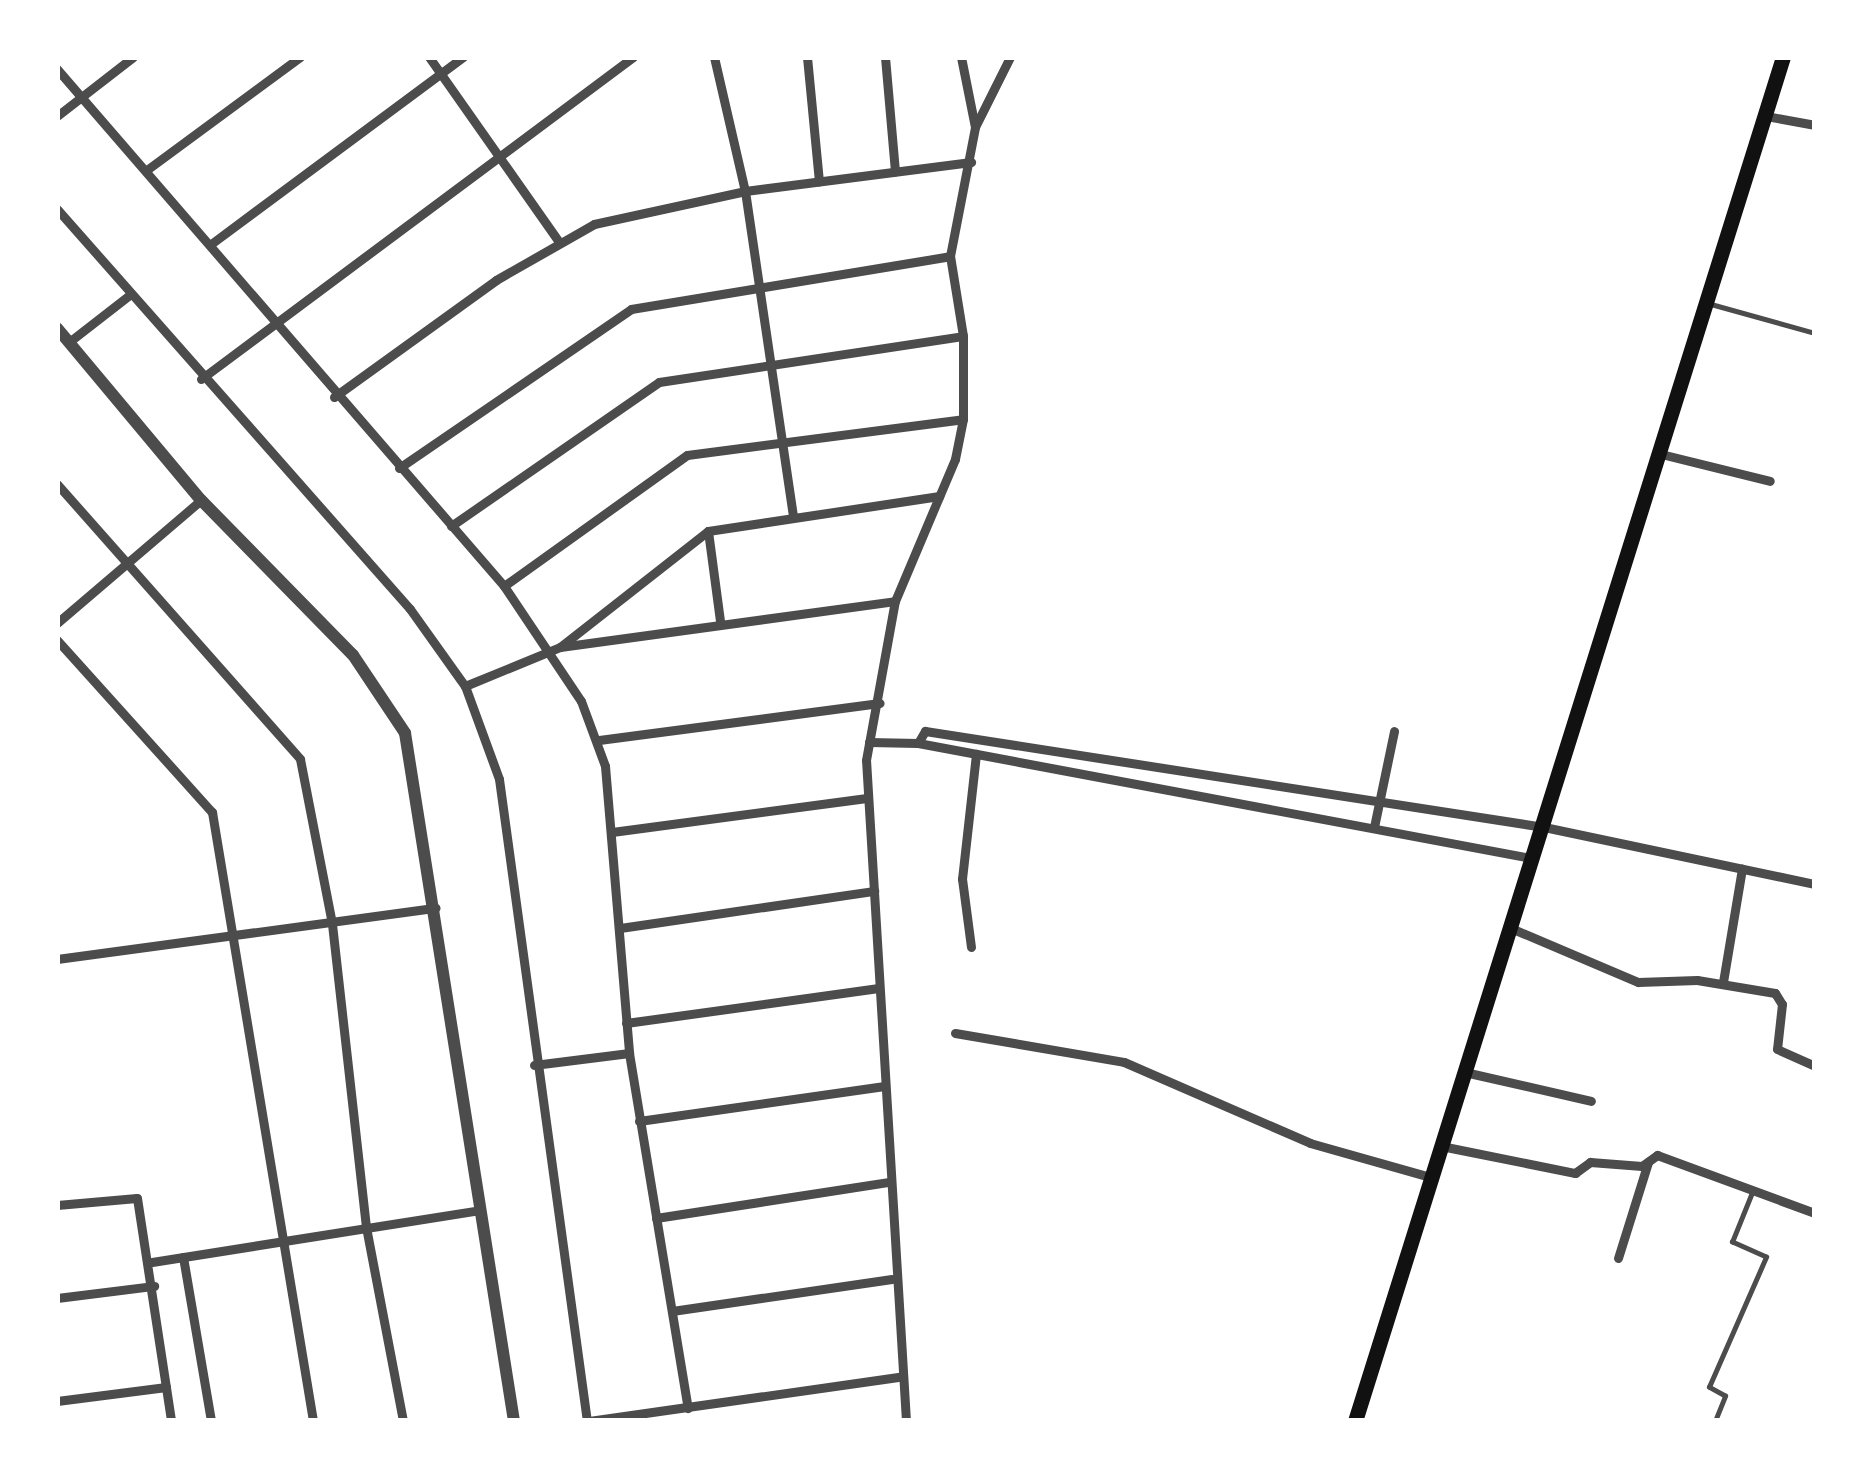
<!DOCTYPE html>
<style>
body{margin:0}
#map{position:relative;width:1872px;height:1478px;overflow:hidden;background:#fff;font-family:Inter,sans-serif}
div>[style]{position:absolute}
.service>*{height:4.5px;margin:-2.25px;padding:0 2.25px;transform-origin:2.25px;border-radius:2.25px;background:#4c4c4c}
.minor>*{height:9px;margin:-4.5px;padding:0 4.5px;transform-origin:4.5px;border-radius:4.5px;background:#4c4c4c}
.tertiary>*{height:12px;margin:-6px;padding:0 6px;transform-origin:6px;border-radius:6px;background:#4c4c4c}
.primary>*{height:15px;margin:-7.5px;padding:0 7.5px;transform-origin:7.5px;border-radius:7.5px;background:#111}
span{translate:-50% -50%;white-space:nowrap;text-align:center;line-height:1.15;-webkit-text-stroke:9px #fff;paint-order:stroke}
.frame{position:absolute;inset:0;border:60px solid #fff;pointer-events:none}
</style>
<div id="map">
<div class="service">
<div style="left:1711px;top:304px;width:108px;rotate:15.6deg"></div>
<div style="left:1715px;top:1421px;width:27px;rotate:-68deg"></div>
<div style="left:1725px;top:1396px;width:18px;rotate:-151deg"></div>
<div style="left:1709px;top:1387px;width:142px;rotate:-66.3deg"></div>
<div style="left:1766px;top:1257px;width:37px;rotate:-156deg"></div>
<div style="left:1732px;top:1242px;width:56px;rotate:-68deg"></div>
</div>
<div class="minor">
<div style="left:429px;top:57px;width:226px;rotate:54.9deg"></div>
<div style="left:714px;top:57px;width:138px;rotate:77deg"></div>
<div style="left:745px;top:191px;width:329px;rotate:81.6deg"></div>
<div style="left:807px;top:57px;width:125px;rotate:84.5deg"></div>
<div style="left:885px;top:57px;width:115px;rotate:85deg"></div>
<div style="left:961px;top:57px;width:71px;rotate:78.7deg"></div>
<div style="left:57px;top:69px;width:683px;rotate:49.15deg"></div>
<div style="left:504px;top:586px;width:138px;rotate:56.2deg"></div>
<div style="left:581px;top:701px;width:69px;rotate:69.7deg"></div>
<div style="left:605px;top:766px;width:288px;rotate:85.2deg"></div>
<div style="left:629px;top:1053px;width:360px;rotate:80.6deg"></div>
<div style="left:57px;top:116px;width:96px;rotate:-37.8deg"></div>
<div style="left:1766px;top:116px;width:50px;rotate:10.4deg"></div>
<div style="left:148px;top:169px;width:189px;rotate:-36.4deg"></div>
<div style="left:57px;top:209px;width:533px;rotate:48.57deg"></div>
<div style="left:410px;top:609px;width:95px;rotate:54.5deg"></div>
<div style="left:465px;top:686px;width:99px;rotate:69.9deg"></div>
<div style="left:499px;top:779px;width:648px;rotate:82.2deg"></div>
<div style="left:211px;top:244px;width:314px;rotate:-36.6deg"></div>
<div style="left:69px;top:342px;width:75px;rotate:-37.9deg"></div>
<div style="left:201px;top:379px;width:539px;rotate:-36.7deg"></div>
<div style="left:334px;top:397px;width:200px;rotate:-35.8deg"></div>
<div style="left:496px;top:280px;width:113px;rotate:-29.7deg"></div>
<div style="left:594px;top:224px;width:155px;rotate:-12.3deg"></div>
<div style="left:745px;top:191px;width:228px;rotate:-7.3deg"></div>
<div style="left:1661px;top:454px;width:112px;rotate:13.9deg"></div>
<div style="left:399px;top:468px;width:281px;rotate:-34.4deg"></div>
<div style="left:631px;top:309px;width:323px;rotate:-9.4deg"></div>
<div style="left:57px;top:484px;width:367px;rotate:48.5deg"></div>
<div style="left:300px;top:759px;width:168px;rotate:79deg"></div>
<div style="left:332px;top:924px;width:305px;rotate:83.6deg"></div>
<div style="left:366px;top:1227px;width:197px;rotate:79.2deg"></div>
<div style="left:451px;top:526px;width:253px;rotate:-34.7deg"></div>
<div style="left:659px;top:382px;width:307px;rotate:-8.6deg"></div>
<div style="left:708px;top:531px;width:91px;rotate:82.4deg"></div>
<div style="left:504px;top:586px;width:225px;rotate:-35.6deg"></div>
<div style="left:687px;top:455px;width:278px;rotate:-7.4deg"></div>
<div style="left:57px;top:623px;width:189px;rotate:-40.5deg"></div>
<div style="left:57px;top:640px;width:232px;rotate:48deg"></div>
<div style="left:212px;top:812px;width:617px;rotate:80.58deg"></div>
<div style="left:560px;top:647px;width:338px;rotate:-7.8deg"></div>
<div style="left:465px;top:686px;width:103px;rotate:-22.3deg"></div>
<div style="left:560px;top:647px;width:188px;rotate:-38.1deg"></div>
<div style="left:708px;top:531px;width:234px;rotate:-8.6deg"></div>
<div style="left:599px;top:740px;width:283px;rotate:-7.5deg"></div>
<div style="left:869px;top:742px;width:49px;rotate:1.2deg"></div>
<div style="left:918px;top:743px;width:624px;rotate:10.63deg"></div>
<div style="left:918px;top:743px;width:14px;rotate:-60deg"></div>
<div style="left:925px;top:731px;width:626px;rotate:8.82deg"></div>
<div style="left:1544px;top:827px;width:277px;rotate:11.9deg"></div>
<div style="left:1374px;top:827px;width:98px;rotate:-78.2deg"></div>
<div style="left:612px;top:832px;width:257px;rotate:-7.6deg"></div>
<div style="left:620px;top:928px;width:257px;rotate:-8.3deg"></div>
<div style="left:1513px;top:929px;width:136px;rotate:23deg"></div>
<div style="left:1638px;top:982px;width:59px;rotate:-1.9deg"></div>
<div style="left:1697px;top:980px;width:79px;rotate:9.5deg"></div>
<div style="left:1775px;top:993px;width:13px;rotate:58deg"></div>
<div style="left:1782px;top:1004px;width:45px;rotate:96.3deg"></div>
<div style="left:1777px;top:1049px;width:42px;rotate:24.1deg"></div>
<div style="left:971px;top:947px;width:69px;rotate:-97.5deg"></div>
<div style="left:962px;top:879px;width:126px;rotate:-83.6deg"></div>
<div style="left:57px;top:959px;width:382px;rotate:-7.7deg"></div>
<div style="left:1723px;top:982px;width:115px;rotate:-80.5deg"></div>
<div style="left:626px;top:1023px;width:255px;rotate:-7.9deg"></div>
<div style="left:955px;top:1033px;width:171px;rotate:9.7deg"></div>
<div style="left:1124px;top:1062px;width:203px;rotate:23.5deg"></div>
<div style="left:1310px;top:1143px;width:129px;rotate:15.8deg"></div>
<div style="left:534px;top:1065px;width:96px;rotate:-7.2deg"></div>
<div style="left:1469px;top:1073px;width:125px;rotate:12.9deg"></div>
<div style="left:639px;top:1121px;width:248px;rotate:-8.1deg"></div>
<div style="left:1446px;top:1147px;width:132px;rotate:11.4deg"></div>
<div style="left:1575px;top:1173px;width:19px;rotate:-36deg"></div>
<div style="left:1590px;top:1162px;width:52px;rotate:4.4deg"></div>
<div style="left:1642px;top:1166px;width:19px;rotate:-36deg"></div>
<div style="left:1657px;top:1155px;width:168px;rotate:20.2deg"></div>
<div style="left:57px;top:1205px;width:80px;rotate:-5deg"></div>
<div style="left:137px;top:1198px;width:226px;rotate:81.3deg"></div>
<div style="left:656px;top:1218px;width:236px;rotate:-8.8deg"></div>
<div style="left:183px;top:1257px;width:166px;rotate:80.3deg"></div>
<div style="left:1618px;top:1258px;width:101px;rotate:-72.6deg"></div>
<div style="left:152px;top:1262px;width:327px;rotate:-9deg"></div>
<div style="left:57px;top:1298px;width:98px;rotate:-7.1deg"></div>
<div style="left:672px;top:1311px;width:222px;rotate:-8.3deg"></div>
<div style="left:57px;top:1401px;width:110px;rotate:-7.3deg"></div>
<div style="left:589px;top:1421px;width:314px;rotate:-8.1deg"></div>
<div style="left:906px;top:1421px;width:662px;rotate:-93.46deg"></div>
<div style="left:866px;top:760px;width:162px;rotate:-79.7deg"></div>
<div style="left:895px;top:601px;width:154px;rotate:-67.1deg"></div>
<div style="left:955px;top:459px;width:41px;rotate:-78.7deg"></div>
<div style="left:963px;top:419px;width:83px;rotate:-90deg"></div>
<div style="left:963px;top:336px;width:81px;rotate:-99.2deg"></div>
<div style="left:950px;top:256px;width:131px;rotate:-79deg"></div>
<div style="left:975px;top:127px;width:78px;rotate:-63.4deg"></div>
</div>
<div class="tertiary">
<div style="left:57px;top:328px;width:224px;rotate:50.1deg"></div>
<div style="left:201px;top:500px;width:217px;rotate:45.6deg"></div>
<div style="left:353px;top:655px;width:94px;rotate:56.3deg"></div>
<div style="left:405px;top:733px;width:697px;rotate:81deg"></div>
</div>
<div class="primary">
<div style="left:1355px;top:1421px;width:1430px;rotate:-72.58deg"></div>
</div>
<div class="frame"></div>
</div>
